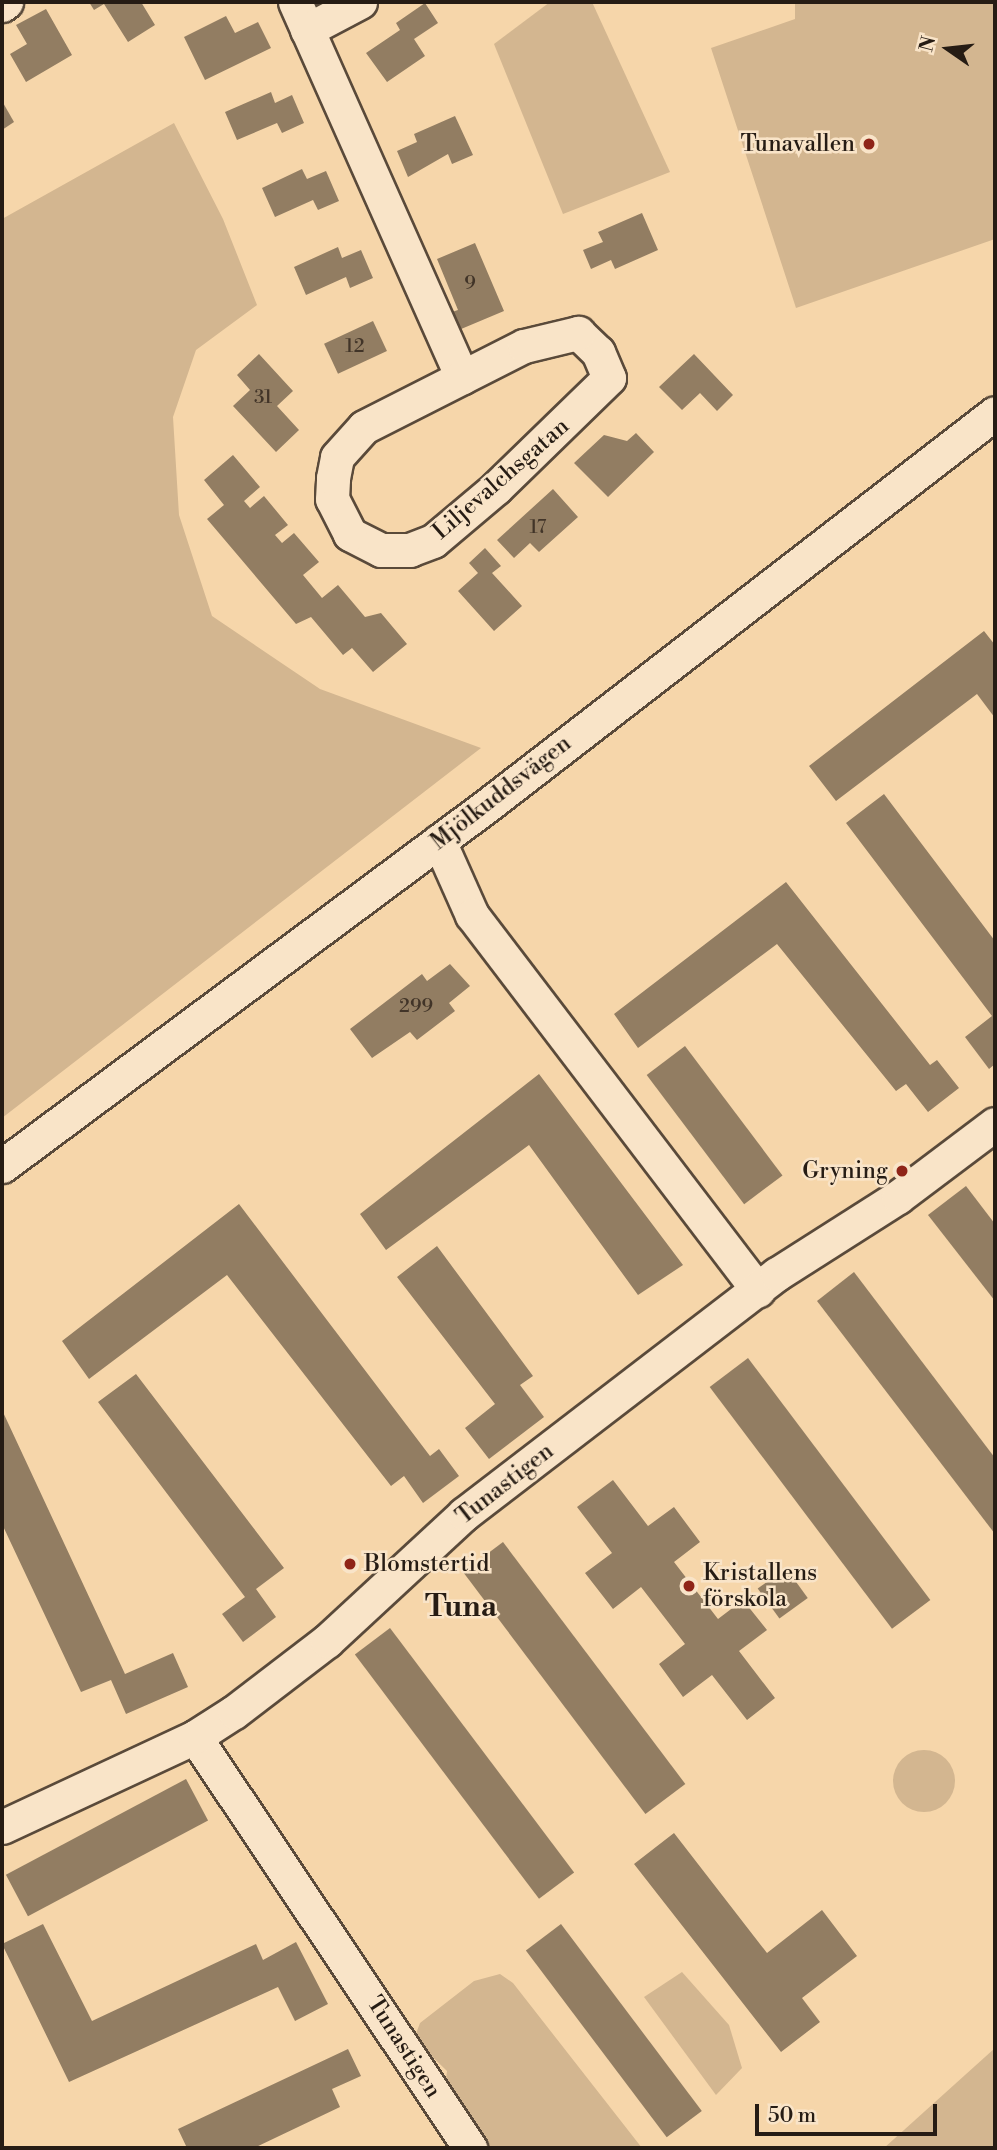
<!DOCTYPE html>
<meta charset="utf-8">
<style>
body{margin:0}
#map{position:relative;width:997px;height:2150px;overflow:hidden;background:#f6d6aa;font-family:"Libre Bodoni",serif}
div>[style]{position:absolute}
.green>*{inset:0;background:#d3b690}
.round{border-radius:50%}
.building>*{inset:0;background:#927d62;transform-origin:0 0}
.roads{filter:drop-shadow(2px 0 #5a4a3a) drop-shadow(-2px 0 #5a4a3a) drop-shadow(0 2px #5a4a3a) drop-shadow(0 -2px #5a4a3a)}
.minor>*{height:33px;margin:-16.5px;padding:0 16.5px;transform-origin:16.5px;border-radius:16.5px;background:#f9e4c8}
.dots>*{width:19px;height:19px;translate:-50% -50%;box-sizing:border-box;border:4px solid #f9e4c8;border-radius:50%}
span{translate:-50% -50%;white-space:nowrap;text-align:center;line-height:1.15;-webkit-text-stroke:5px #f9e4c8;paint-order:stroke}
.number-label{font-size:19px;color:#413428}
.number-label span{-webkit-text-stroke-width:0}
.poi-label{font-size:23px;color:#261c14}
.right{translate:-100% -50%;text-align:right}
.left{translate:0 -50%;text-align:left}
.street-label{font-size:23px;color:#261c14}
.district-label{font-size:30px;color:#261c14;font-weight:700}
.frame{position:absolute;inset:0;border:4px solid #261c14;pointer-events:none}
.north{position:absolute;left:913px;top:14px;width:70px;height:70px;-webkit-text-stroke:5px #f9e4c8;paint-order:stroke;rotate:284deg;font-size:19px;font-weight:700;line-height:28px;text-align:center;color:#261c14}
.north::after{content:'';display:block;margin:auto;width:24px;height:32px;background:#261c14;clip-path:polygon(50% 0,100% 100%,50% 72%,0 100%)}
.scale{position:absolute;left:755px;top:2104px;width:182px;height:32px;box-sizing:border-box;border:4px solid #261c14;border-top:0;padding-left:9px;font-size:21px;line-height:24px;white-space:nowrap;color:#261c14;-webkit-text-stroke:5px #f9e4c8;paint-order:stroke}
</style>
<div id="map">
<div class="green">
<div style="clip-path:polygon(550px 2px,592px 2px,670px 172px,563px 214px,494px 44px)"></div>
<div style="clip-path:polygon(795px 2px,995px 2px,995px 239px,796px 308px,711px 48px,795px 19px)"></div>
<div style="clip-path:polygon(174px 123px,223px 219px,257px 305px,196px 350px,173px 417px,179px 515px,212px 616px,320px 689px,481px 748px,2px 1118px,2px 219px)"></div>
<div class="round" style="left:893px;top:1750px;width:62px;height:62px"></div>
<div style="clip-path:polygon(682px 1972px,729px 2025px,742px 2068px,716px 2095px,644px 1997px)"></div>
<div style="clip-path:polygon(500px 1974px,513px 1983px,642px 2148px,485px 2147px,444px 2095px,447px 2071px,414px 2039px,420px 2023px,474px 1981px)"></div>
<div style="clip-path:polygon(995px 2048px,995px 2148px,884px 2148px)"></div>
</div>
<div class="building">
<div style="clip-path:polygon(89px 2px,141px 2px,155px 25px,128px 42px,104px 4px,94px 10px)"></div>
<div style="clip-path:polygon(425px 3px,438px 23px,414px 39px,425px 56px,387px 82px,366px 53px,400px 30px,396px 23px)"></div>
<div style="clip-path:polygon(46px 9px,72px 55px,26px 82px,10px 54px,27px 44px,16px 25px)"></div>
<div style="clip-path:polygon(226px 16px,235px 33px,258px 22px,271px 48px,205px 80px,184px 37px)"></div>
<div style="clip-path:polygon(271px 92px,275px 103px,292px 95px,304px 123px,282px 133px,277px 123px,237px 140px,225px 112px)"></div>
<div style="clip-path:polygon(2px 101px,14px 122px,2px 130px)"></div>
<div style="clip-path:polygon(455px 116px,473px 155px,452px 164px,448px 154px,408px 177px,397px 151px,417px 142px,414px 134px)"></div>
<div style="clip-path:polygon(302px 169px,307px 179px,326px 171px,339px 201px,318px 210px,313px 200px,275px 217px,262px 188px)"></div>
<div style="clip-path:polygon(642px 213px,658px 250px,615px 269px,611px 260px,591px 269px,583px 250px,603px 242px,598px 232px)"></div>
<div style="clip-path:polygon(475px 243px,504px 311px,454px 332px,446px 314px,458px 310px,437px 259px)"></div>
<div style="clip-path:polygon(338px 247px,342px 258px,361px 250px,373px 278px,350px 288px,346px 277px,306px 295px,294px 267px)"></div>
<div style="left:373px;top:321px;width:33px;height:54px;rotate:65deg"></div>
<div style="clip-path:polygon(259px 354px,293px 391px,277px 406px,299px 430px,276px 452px,233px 406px,250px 390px,237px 375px)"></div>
<div style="clip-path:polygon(694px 354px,733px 395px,717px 411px,700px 393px,682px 410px,659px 387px)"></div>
<div style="clip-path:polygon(636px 433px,654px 452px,608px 497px,574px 463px,604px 435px,627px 441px)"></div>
<div style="clip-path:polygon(233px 455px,260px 487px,244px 501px,250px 508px,264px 496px,288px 525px,275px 535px,282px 543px,294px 533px,319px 562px,303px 575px,322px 598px,338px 585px,365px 617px,381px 613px,407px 644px,373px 672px,352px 648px,343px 655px,311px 617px,296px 624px,207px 519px,224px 505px,204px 480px)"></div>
<div style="clip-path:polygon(553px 489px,578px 517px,539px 552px,530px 543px,514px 558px,497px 540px)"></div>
<div style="clip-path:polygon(485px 548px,501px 566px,492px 573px,522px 606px,494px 631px,458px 591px,478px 573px,469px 563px)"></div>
<div style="clip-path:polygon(984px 631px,995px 645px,995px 718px,977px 694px,836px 801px,809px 766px)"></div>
<div style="clip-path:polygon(884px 794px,995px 941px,995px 1064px,989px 1069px,965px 1037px,992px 1016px,846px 823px)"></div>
<div style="clip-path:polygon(786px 882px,930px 1065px,937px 1060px,959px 1088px,928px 1112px,906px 1084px,896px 1091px,777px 944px,638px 1048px,614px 1014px)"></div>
<div style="clip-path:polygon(450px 964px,470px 986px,449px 1003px,455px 1011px,417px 1040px,410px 1032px,372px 1058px,350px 1029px,422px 974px,427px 981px)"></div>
<div style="left:685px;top:1046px;width:162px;height:48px;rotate:53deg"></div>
<div style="clip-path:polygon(539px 1074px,683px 1265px,638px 1295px,529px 1145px,386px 1250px,360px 1214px)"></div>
<div style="clip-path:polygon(966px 1186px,995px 1224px,995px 1301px,928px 1215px)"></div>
<div style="clip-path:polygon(239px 1204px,430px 1456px,439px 1449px,459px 1476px,423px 1503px,404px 1476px,391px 1486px,227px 1275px,89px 1379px,62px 1341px)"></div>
<div style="clip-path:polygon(437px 1246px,533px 1376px,520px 1385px,544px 1417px,489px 1459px,465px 1428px,495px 1404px,397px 1277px)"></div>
<div style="clip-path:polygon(854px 1272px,995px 1458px,995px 1534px,817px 1301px)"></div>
<div style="left:748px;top:1358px;width:303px;height:48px;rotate:53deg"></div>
<div style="clip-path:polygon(136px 1374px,284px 1568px,256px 1589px,276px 1617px,243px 1642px,222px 1614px,245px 1597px,98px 1402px)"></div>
<div style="clip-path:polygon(2px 1410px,125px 1674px,173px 1653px,188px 1687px,126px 1714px,111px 1680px,81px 1692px,2px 1524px)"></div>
<div style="clip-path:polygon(613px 1480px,648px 1526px,674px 1507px,700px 1542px,674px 1562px,718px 1619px,743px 1600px,767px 1630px,739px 1651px,775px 1698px,747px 1720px,712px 1675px,683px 1697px,659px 1664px,685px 1644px,641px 1587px,613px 1609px,585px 1573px,612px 1553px,577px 1507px)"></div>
<div style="left:503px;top:1542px;width:303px;height:50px;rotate:53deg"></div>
<div style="left:786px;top:1568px;width:37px;height:35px;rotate:54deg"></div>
<div style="left:390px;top:1628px;width:306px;height:44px;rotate:53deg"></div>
<div style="left:186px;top:1779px;width:47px;height:204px;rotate:62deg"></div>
<div style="clip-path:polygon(674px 1833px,767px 1953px,822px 1910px,857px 1956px,802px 1998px,820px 2022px,781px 2052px,634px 1864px)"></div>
<div style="clip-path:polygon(43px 1924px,92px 2021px,256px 1944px,263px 1960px,296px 1942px,328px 2004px,295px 2021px,278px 1987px,69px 2082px,2px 1944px)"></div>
<div style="left:561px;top:1924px;width:234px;height:44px;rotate:53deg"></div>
<div style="clip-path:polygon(348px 2049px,361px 2076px,332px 2089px,340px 2107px,254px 2148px,187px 2148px,178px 2129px)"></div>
</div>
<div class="roads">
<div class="minor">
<div style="left:295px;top:2px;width:411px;rotate:66deg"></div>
<div style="left:2px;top:5px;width:5px;rotate:-37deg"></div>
<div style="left:307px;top:30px;width:60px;rotate:-27.8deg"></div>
<div style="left:578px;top:333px;width:28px;rotate:44deg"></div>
<div style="left:598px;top:352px;width:28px;rotate:67deg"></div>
<div style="left:609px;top:378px;width:158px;rotate:135.8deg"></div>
<div style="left:496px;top:488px;width:82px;rotate:139.9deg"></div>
<div style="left:433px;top:541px;width:25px;rotate:159deg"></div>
<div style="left:410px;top:550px;width:29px;rotate:180deg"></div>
<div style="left:381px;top:550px;width:35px;rotate:-153deg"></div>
<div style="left:350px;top:534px;width:39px;rotate:-117deg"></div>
<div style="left:332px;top:499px;width:21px;rotate:-87deg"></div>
<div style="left:333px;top:478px;width:21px;rotate:-79deg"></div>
<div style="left:337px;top:457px;width:40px;rotate:-48deg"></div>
<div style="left:364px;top:427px;width:179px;rotate:-26.9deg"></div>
<div style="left:524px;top:346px;width:56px;rotate:-13.5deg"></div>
<div style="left:439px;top:841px;width:81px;rotate:66deg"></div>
<div style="left:472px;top:915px;width:472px;rotate:52.7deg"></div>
<div style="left:2px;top:1166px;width:607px;rotate:-36.62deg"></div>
<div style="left:489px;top:804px;width:639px;rotate:-37.69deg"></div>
<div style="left:195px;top:1737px;width:495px;rotate:56.2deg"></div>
<div style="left:2px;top:1827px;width:213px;rotate:-25deg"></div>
<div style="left:195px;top:1737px;width:46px;rotate:-32.7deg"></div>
<div style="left:234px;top:1712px;width:117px;rotate:-37.4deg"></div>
<div style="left:327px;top:1641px;width:187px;rotate:-42.8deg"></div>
<div style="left:464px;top:1514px;width:394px;rotate:-37.5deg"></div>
<div style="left:777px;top:1274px;width:143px;rotate:-32.5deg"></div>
<div style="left:898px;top:1197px;width:121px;rotate:-37deg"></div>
</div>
</div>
<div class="dots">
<div style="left:869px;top:144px;background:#8f2418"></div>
<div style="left:902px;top:1171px;background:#8f2418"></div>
<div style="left:350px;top:1564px;background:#8f2418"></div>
<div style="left:689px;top:1586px;background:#8f2418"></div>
</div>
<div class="number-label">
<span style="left:470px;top:284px">9</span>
<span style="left:355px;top:347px">12</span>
<span style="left:263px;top:398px">31</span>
<span style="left:538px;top:528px">17</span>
<span style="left:416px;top:1007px">299</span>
</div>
<div class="poi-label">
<span class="right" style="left:855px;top:144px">Tunavallen</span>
<span class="right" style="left:888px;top:1171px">Gryning</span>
<span class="left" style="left:364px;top:1564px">Blomstertid</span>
<span class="left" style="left:703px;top:1586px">Kristallens<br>förskola</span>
</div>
<div class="street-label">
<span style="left:501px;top:479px;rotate:-41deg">Liljevalchsgatan</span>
<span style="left:501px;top:793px;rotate:-38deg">Mjölkuddsvägen</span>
<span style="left:505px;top:1484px;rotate:-38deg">Tunastigen</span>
<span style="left:404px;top:2047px;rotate:57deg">Tunastigen</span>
</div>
<div class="district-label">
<span style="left:461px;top:1607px">Tuna</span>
</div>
<div class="frame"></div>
<div class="north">N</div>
<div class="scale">50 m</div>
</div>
